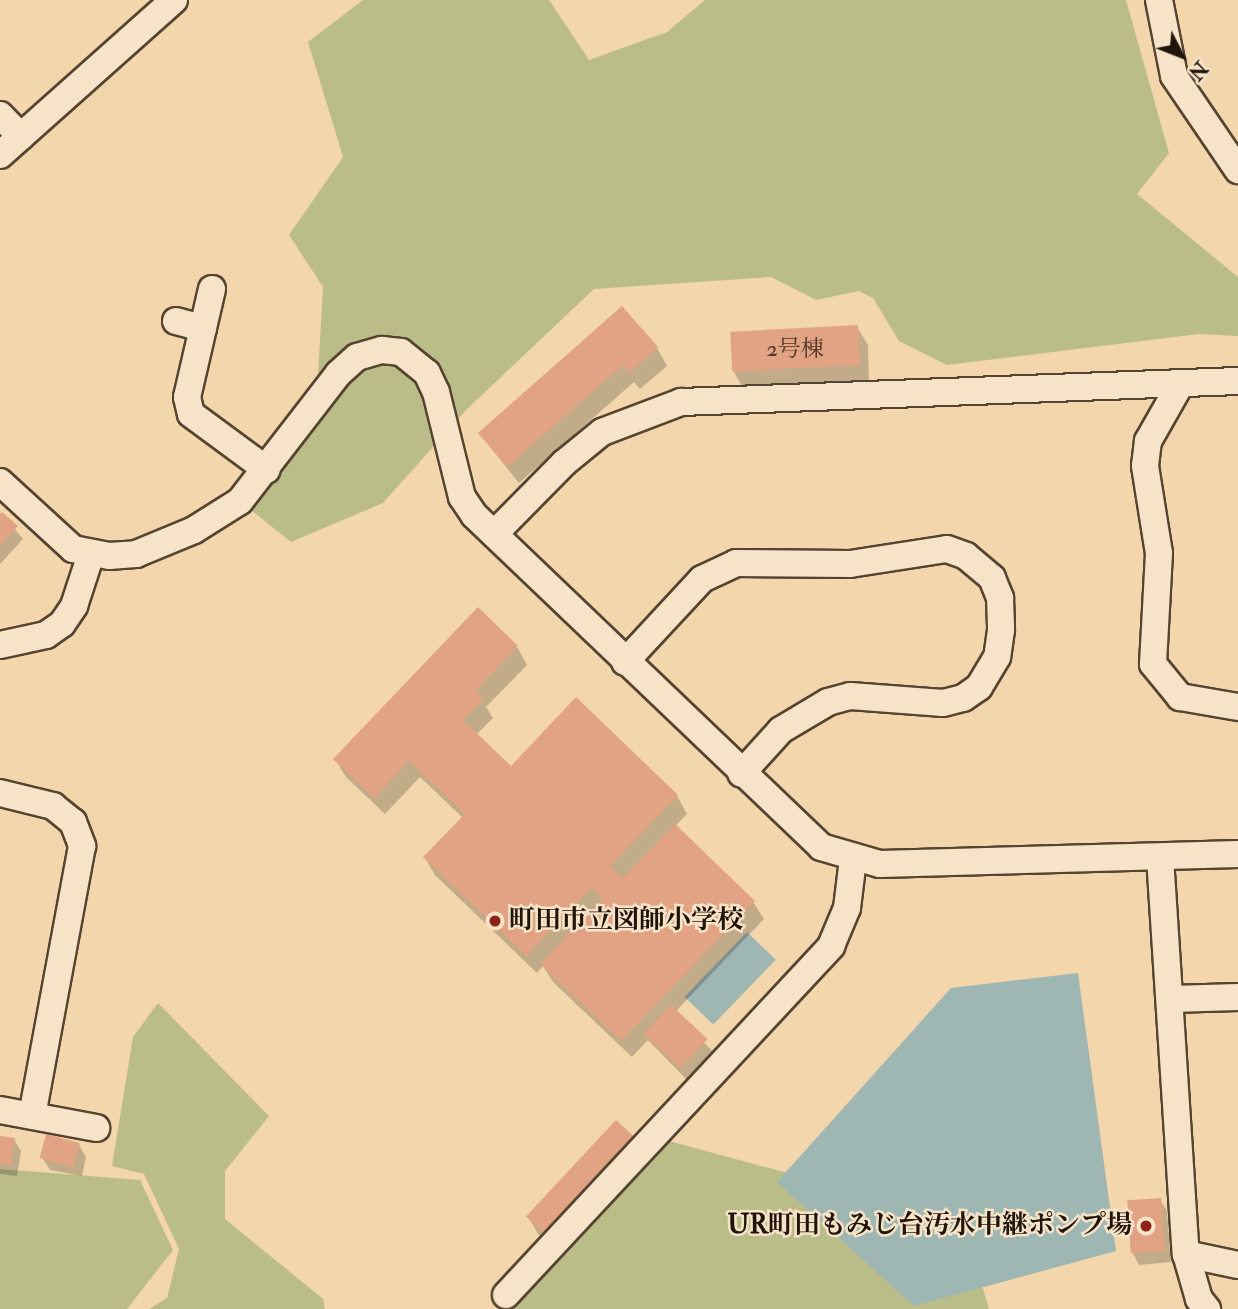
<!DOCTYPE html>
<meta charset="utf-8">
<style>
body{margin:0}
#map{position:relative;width:1238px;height:1309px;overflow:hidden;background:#f3d6ab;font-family:"IM FELL Double Pica","Noto Serif JP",serif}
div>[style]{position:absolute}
.green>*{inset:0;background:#bbbd88}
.water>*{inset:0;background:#9fb7b3;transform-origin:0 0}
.shadow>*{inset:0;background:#0003}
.building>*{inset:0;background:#e1a383;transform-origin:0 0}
.roads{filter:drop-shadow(2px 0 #564432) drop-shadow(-2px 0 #564432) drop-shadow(0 2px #564432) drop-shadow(0 -2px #564432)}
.minor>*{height:26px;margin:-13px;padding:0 13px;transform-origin:13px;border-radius:13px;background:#f7e4c8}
.dots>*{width:19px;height:19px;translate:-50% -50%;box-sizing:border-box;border:4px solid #f7e4c8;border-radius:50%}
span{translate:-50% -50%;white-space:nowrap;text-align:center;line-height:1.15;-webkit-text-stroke:5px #f7e4c8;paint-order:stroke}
.number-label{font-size:23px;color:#513828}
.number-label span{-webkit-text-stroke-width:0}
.poi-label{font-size:26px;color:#21140a;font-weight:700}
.left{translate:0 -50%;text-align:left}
.right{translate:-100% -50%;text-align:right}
.north{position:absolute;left:1147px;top:21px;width:70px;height:70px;-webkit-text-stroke:5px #f7e4c8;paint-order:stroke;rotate:132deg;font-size:19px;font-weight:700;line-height:28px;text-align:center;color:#21140a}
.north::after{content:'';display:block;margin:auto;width:24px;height:32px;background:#21140a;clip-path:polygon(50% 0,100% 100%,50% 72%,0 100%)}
</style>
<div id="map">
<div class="green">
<div style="clip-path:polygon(363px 0,549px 0,589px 60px,667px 32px,705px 0,1126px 0,1169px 153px,1137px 194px,1238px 277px,1238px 336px,1199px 334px,947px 365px,899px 341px,873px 298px,859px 291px,816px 300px,771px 277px,594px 289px,466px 410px,383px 503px,291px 542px,251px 510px,315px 429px,323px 287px,289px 235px,343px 157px,308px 42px)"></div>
<div style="clip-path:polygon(158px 1003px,269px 1116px,225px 1171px,225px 1219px,323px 1299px,325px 1309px,149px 1309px,167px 1298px,179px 1249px,144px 1174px,112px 1166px,133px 1037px)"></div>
<div style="clip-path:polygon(669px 1141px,806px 1178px,966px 1231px,989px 1309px,506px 1309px,520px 1302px)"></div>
<div style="clip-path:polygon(0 1169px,140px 1180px,173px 1250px,127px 1309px,0 1309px)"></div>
</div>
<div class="water">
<div style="left:747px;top:932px;width:40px;height:90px;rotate:44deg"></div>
<div style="clip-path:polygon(1078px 973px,1116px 1251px,914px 1306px,777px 1182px,951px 988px)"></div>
</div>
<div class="shadow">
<div style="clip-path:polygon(857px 327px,868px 345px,869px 383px,744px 390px,734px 372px)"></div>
<div style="clip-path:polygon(657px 348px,667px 366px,640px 389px,634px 382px,519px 483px,480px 434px)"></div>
<div style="clip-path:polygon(2px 514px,23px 539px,0 564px,0 517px)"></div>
<div style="clip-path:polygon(517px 647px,527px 665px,486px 707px,493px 718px,476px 735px,511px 769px,677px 796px,687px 814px,675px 826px,753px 902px,764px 919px,675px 1012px,713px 1052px,687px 1080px,648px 1040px,632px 1057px,553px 982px,543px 966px,537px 973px,435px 875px,425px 858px,463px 818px,420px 777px,385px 814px,346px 777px,335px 759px)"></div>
<div style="clip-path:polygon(616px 1122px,643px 1156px,556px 1250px,538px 1234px,528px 1216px)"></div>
<div style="clip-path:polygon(0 1138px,14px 1140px,21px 1151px,17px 1176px,0 1174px)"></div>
<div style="clip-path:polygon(79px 1145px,86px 1157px,82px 1176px,50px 1170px,43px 1159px)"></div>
<div style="clip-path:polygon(1160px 1200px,1167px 1211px,1171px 1262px,1139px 1265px,1133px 1253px)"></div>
</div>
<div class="building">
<div style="clip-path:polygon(622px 306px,658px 347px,629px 373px,623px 365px,507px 467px,478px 433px)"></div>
<div style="left:858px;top:325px;width:40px;height:128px;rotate:87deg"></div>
<div style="clip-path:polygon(2px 512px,18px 526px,0 546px,0 514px)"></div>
<div style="clip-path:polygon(478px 607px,518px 646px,475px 691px,484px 699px,463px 720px,511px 766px,576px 697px,678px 795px,610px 866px,623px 878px,675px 824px,755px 901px,621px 1041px,540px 964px,603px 899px,591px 888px,526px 956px,423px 857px,465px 814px,409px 761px,374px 798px,333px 759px)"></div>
<div style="left:671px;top:1005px;width:50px;height:40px;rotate:43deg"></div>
<div style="left:616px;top:1120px;width:25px;height:132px;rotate:43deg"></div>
<div style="left:46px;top:1134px;width:35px;height:25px;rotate:15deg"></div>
<div style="clip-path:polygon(0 1136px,15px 1138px,11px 1165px,0 1164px)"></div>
<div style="left:1161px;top:1198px;width:53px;height:34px;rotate:86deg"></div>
</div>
<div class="roads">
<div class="minor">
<div style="left:1159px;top:0;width:77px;rotate:78.8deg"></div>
<div style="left:1174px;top:76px;width:114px;rotate:55.8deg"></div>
<div style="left:0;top:115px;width:30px;rotate:46deg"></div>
<div style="left:0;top:155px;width:233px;rotate:-41.7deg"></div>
<div style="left:212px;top:289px;width:111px;rotate:103deg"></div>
<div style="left:187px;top:397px;width:17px;rotate:77deg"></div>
<div style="left:191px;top:414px;width:94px;rotate:36.4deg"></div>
<div style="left:176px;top:321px;width:28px;rotate:15deg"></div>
<div style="left:1181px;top:383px;width:67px;rotate:119.6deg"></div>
<div style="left:1148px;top:441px;width:25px;rotate:97deg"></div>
<div style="left:1145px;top:466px;width:88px;rotate:80.9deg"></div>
<div style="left:1159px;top:553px;width:111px;rotate:93.1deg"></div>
<div style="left:1153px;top:664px;width:43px;rotate:50.7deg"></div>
<div style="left:1180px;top:697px;width:59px;rotate:9.8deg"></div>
<div style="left:0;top:482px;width:99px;rotate:42.5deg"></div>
<div style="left:73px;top:549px;width:37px;rotate:11deg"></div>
<div style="left:109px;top:556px;width:27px;rotate:-4deg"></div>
<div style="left:136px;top:554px;width:63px;rotate:-22.5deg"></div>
<div style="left:194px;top:530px;width:54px;rotate:-32.2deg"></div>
<div style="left:240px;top:501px;width:160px;rotate:-52.3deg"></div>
<div style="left:338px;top:374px;width:25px;rotate:-42deg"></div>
<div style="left:357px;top:357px;width:26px;rotate:-16deg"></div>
<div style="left:382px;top:350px;width:19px;rotate:6deg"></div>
<div style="left:401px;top:352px;width:33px;rotate:39deg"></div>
<div style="left:427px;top:373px;width:21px;rotate:65deg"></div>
<div style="left:436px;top:392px;width:108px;rotate:76.1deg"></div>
<div style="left:462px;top:497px;width:22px;rotate:56deg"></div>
<div style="left:474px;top:515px;width:480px;rotate:43.7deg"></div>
<div style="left:821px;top:847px;width:61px;rotate:16.1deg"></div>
<div style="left:880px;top:864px;width:358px;rotate:-1.6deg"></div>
<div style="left:494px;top:534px;width:100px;rotate:-45.4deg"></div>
<div style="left:564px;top:463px;width:49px;rotate:-39.2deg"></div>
<div style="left:602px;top:432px;width:85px;rotate:-20.8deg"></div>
<div style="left:681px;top:402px;width:557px;rotate:-2.16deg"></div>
<div style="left:0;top:645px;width:47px;rotate:-12.3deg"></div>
<div style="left:46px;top:635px;width:19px;rotate:-35deg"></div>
<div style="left:62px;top:624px;width:22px;rotate:-56deg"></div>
<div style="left:74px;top:606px;width:55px;rotate:-71.9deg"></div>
<div style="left:625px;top:662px;width:113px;rotate:-47.1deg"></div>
<div style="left:702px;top:579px;width:38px;rotate:-25deg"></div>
<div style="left:736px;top:563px;width:114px;rotate:0.5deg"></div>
<div style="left:850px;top:564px;width:98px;rotate:-8.8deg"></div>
<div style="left:947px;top:549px;width:20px;rotate:20deg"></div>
<div style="left:966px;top:556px;width:34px;rotate:40deg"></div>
<div style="left:992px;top:578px;width:22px;rotate:68deg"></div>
<div style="left:1000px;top:598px;width:32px;rotate:88deg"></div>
<div style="left:1001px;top:630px;width:27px;rotate:98deg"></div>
<div style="left:997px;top:657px;width:35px;rotate:121deg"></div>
<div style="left:979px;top:687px;width:19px;rotate:145deg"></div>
<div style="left:963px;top:698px;width:21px;rotate:166deg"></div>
<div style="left:943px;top:703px;width:93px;rotate:-175.7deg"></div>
<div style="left:850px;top:696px;width:23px;rotate:165deg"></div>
<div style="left:828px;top:702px;width:55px;rotate:149.2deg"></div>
<div style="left:781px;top:730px;width:59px;rotate:132.3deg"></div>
<div style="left:0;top:793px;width:55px;rotate:13.8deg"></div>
<div style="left:53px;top:806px;width:26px;rotate:39deg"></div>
<div style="left:73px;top:822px;width:26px;rotate:69deg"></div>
<div style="left:82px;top:846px;width:274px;rotate:100.5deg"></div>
<div style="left:1160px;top:857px;width:398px;rotate:86.3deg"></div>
<div style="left:1186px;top:1254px;width:47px;rotate:73.9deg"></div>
<div style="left:1199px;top:1299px;width:13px;rotate:51deg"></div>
<div style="left:1171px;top:999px;width:67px;rotate:-1.7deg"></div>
<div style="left:0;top:1110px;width:98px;rotate:10.6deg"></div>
<div style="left:1186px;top:1254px;width:53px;rotate:11.9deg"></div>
<div style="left:506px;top:1295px;width:477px;rotate:-47deg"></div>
<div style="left:831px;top:946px;width:41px;rotate:-67.2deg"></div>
<div style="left:847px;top:908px;width:49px;rotate:-83deg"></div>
</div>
</div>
<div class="dots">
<div style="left:495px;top:921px;background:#8f2418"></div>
<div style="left:1146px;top:1226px;background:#8f2418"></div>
</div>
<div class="number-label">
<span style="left:795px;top:349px">2号棟</span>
</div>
<div class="poi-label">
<span class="left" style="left:509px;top:921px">町田市立図師小学校</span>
<span class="right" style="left:1132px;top:1226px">UR町田もみじ台汚水中継ポンプ場</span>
</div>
<div class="north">N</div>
</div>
